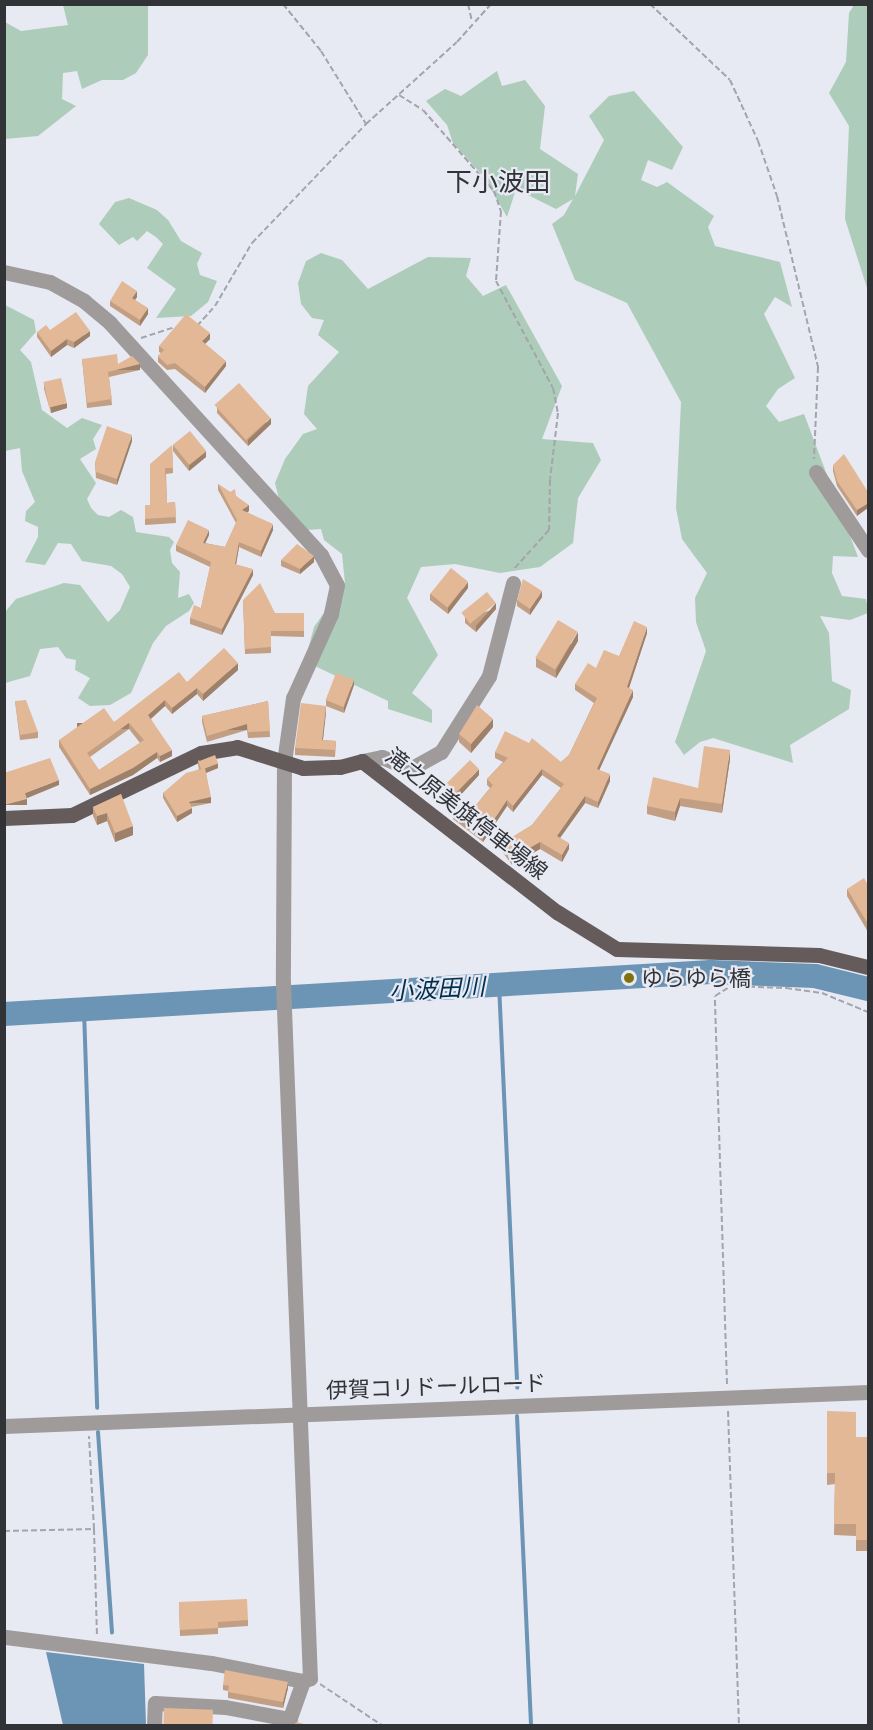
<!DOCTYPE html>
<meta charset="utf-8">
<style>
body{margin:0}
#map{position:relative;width:873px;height:1730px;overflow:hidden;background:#e7e9f3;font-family:Commissioner,"Noto Sans JP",sans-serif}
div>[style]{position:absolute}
.green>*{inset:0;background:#aeccba}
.water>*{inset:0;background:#6c94b5}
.stream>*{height:4px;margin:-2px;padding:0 2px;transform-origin:2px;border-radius:2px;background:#6c94b5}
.river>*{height:24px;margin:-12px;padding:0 12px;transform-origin:12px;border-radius:12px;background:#6c94b5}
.path>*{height:2px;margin-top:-1px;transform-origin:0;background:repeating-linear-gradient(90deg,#a3a5ac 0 6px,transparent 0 9px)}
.minor>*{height:15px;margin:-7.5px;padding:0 7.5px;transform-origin:7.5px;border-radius:7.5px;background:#a09b9b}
.major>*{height:15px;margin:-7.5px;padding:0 7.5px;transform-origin:7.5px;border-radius:7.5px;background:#645b5a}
.wall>*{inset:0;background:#c29e82}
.shaded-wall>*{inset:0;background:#9e816a;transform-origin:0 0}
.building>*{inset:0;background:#e2b897;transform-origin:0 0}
.dots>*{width:16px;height:16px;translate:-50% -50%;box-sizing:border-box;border:3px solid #e7e9f3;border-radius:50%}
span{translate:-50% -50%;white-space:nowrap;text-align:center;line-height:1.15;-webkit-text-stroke:4.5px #e7e9f3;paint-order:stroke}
.street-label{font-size:22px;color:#323337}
.poi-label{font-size:22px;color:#323337}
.left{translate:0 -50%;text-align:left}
.water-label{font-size:24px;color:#002f50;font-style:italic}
.quarter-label{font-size:26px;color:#323337}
.frame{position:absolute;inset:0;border:6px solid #323337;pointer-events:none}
</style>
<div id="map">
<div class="green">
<div style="clip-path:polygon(63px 5px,148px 5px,148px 55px,136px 73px,123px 80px,102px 80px,82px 89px,77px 71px,63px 73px,62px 99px,76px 106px,38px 136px,5px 139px,5px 22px,21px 31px,68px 25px)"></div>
<div style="clip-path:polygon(854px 5px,868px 5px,868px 291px,845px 219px,849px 126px,829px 93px,846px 62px,849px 13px)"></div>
<div style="clip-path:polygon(497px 71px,502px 86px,525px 80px,545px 106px,540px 149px,578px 174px,575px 196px,604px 140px,589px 116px,609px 96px,634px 91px,683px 147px,672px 170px,648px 160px,641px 180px,657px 187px,667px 182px,714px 216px,708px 227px,715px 246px,780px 262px,792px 307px,775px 297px,764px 314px,795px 378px,778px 389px,766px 406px,779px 422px,804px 414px,858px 557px,833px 556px,832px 573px,842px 596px,866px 599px,868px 609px,868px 613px,850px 620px,820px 616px,829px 633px,832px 681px,851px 690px,849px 709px,790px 745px,793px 763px,713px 738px,700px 742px,684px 755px,675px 742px,706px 651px,696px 622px,695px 598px,707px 573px,682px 539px,676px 508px,681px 402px,627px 303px,575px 280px,552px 224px,564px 215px,573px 199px,556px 209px,516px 189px,507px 217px,484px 177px,453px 143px,447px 125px,426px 101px,445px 89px,461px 96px)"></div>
<div style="clip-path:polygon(129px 198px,157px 210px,168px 220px,181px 241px,202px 253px,197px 264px,200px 275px,217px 281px,208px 302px,191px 316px,156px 318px,176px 289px,147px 268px,163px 244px,156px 237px,147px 231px,137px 241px,133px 237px,119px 245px,99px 224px,115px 202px)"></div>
<div style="clip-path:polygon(321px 253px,342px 260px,368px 289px,428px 257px,471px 258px,466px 276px,483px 296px,506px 285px,562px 386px,542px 439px,593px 443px,601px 460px,578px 498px,573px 543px,540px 567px,500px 573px,455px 564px,421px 567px,407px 598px,438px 655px,412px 693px,432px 710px,432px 723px,388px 709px,388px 701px,315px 666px,308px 649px,314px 627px,345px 583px,342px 554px,324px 540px,321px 529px,308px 530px,279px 499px,275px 483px,285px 459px,303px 434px,317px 429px,304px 414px,308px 386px,339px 352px,318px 335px,324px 320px,312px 318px,301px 304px,298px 283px,306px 261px)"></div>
<div style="clip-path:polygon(5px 305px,34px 320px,36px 332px,20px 350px,31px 362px,42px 410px,67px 428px,82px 418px,102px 425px,93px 439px,96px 449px,80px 459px,96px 483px,87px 499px,91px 508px,98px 515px,109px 517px,121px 510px,133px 517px,136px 532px,169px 537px,174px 542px,170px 550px,172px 563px,180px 572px,178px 598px,189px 594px,194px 603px,189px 611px,166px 626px,153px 643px,131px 693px,110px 705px,90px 706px,78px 698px,90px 678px,75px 670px,76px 660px,66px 658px,58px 647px,40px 649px,30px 676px,5px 683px,5px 612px,16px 599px,64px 583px,80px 585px,108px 622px,120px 610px,130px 587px,122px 574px,111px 566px,82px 561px,71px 544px,58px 543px,45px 565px,25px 562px,38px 537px,38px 527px,25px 521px,26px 511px,35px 502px,22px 471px,20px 448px,5px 451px)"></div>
</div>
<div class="water">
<div style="clip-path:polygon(46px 1652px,144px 1664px,146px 1725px,63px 1725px)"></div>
</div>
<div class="stream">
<div style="left:499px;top:984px;width:404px;rotate:87.4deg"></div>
<div style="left:84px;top:1010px;width:398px;rotate:88.1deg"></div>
<div style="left:517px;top:1416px;width:310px;rotate:87.4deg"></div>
<div style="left:98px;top:1432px;width:201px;rotate:86deg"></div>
</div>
<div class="river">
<div style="left:4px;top:1014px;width:708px;rotate:-3.4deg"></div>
<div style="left:711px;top:972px;width:104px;rotate:2.2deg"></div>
<div style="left:815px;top:976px;width:55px;rotate:13.8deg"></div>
</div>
<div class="path">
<div style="left:283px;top:4px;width:60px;rotate:51deg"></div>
<div style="left:321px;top:51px;width:86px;rotate:58.3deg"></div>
<div style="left:468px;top:4px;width:17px;rotate:77deg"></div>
<div style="left:650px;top:4px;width:110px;rotate:43.5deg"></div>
<div style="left:730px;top:80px;width:67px;rotate:65.3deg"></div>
<div style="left:758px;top:141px;width:58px;rotate:70.9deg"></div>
<div style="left:777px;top:196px;width:176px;rotate:76.5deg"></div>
<div style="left:818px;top:367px;width:92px;rotate:92.5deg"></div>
<div style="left:399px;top:95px;width:28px;rotate:32deg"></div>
<div style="left:423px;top:110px;width:108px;rotate:48.8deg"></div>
<div style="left:494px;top:191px;width:21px;rotate:71deg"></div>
<div style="left:501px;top:211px;width:70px;rotate:94.1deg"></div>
<div style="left:496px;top:281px;width:121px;rotate:62deg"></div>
<div style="left:553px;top:388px;width:25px;rotate:79deg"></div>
<div style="left:558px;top:413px;width:67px;rotate:96.8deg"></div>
<div style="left:550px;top:480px;width:50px;rotate:91.1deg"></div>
<div style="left:549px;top:530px;width:52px;rotate:131.9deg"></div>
<div style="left:197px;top:326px;width:27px;rotate:-48deg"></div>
<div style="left:215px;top:306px;width:73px;rotate:-59.6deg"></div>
<div style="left:252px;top:243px;width:165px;rotate:-46.2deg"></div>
<div style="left:366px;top:124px;width:122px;rotate:-42deg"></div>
<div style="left:457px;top:42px;width:51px;rotate:-48.2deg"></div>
<div style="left:141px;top:338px;width:36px;rotate:-18deg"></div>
<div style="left:727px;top:1384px;width:388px;rotate:-91.8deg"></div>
<div style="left:715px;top:996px;width:19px;rotate:-32deg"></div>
<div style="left:731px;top:986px;width:55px;rotate:2.1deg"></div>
<div style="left:786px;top:988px;width:36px;rotate:8deg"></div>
<div style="left:822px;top:993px;width:50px;rotate:22.4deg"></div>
<div style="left:728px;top:1411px;width:315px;rotate:88deg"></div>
<div style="left:94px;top:1529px;width:105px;rotate:88.4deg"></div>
<div style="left:4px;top:1531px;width:90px;rotate:-1.3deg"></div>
<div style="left:94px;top:1529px;width:93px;rotate:-93.1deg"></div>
<div style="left:320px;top:1684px;width:76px;rotate:33.7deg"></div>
</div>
<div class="minor">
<div style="left:4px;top:272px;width:47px;rotate:12.3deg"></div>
<div style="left:50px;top:282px;width:39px;rotate:29deg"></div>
<div style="left:84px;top:301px;width:34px;rotate:40deg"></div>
<div style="left:110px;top:323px;width:314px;rotate:47.7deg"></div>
<div style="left:321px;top:555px;width:34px;rotate:62deg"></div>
<div style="left:337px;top:585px;width:30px;rotate:102deg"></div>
<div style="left:331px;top:614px;width:92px;rotate:114.3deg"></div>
<div style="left:293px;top:698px;width:65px;rotate:98deg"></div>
<div style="left:284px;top:762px;width:221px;rotate:90.3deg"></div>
<div style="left:283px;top:983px;width:696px;rotate:87.78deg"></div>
<div style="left:310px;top:1678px;width:8px;rotate:157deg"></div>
<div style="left:303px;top:1681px;width:94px;rotate:-168.9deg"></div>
<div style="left:211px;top:1663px;width:209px;rotate:-172.8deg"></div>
<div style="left:816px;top:472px;width:94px;rotate:56.3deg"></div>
<div style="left:362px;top:761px;width:20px;rotate:-11deg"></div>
<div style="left:382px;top:757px;width:30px;rotate:23deg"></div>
<div style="left:410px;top:769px;width:35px;rotate:-29deg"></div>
<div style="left:441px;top:752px;width:90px;rotate:-57.7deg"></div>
<div style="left:489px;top:676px;width:96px;rotate:-75.5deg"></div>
<div style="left:4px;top:1426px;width:865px;rotate:-2.25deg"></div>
<div style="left:154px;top:1726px;width:23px;rotate:-88deg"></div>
<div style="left:155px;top:1703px;width:70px;rotate:3.3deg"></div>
<div style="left:225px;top:1707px;width:66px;rotate:10.5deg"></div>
<div style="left:287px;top:1726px;width:48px;rotate:-70.4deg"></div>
</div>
<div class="major">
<div style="left:4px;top:818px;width:68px;rotate:-2.5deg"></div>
<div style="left:72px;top:815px;width:143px;rotate:-25.7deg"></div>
<div style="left:201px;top:753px;width:36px;rotate:-9deg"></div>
<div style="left:237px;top:747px;width:69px;rotate:17.7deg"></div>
<div style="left:303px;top:768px;width:37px;rotate:-2deg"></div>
<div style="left:340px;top:767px;width:23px;rotate:-15deg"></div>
<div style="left:362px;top:761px;width:247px;rotate:37.8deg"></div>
<div style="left:557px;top:912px;width:70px;rotate:31.7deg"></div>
<div style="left:617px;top:949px;width:202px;rotate:1.7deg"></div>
<div style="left:819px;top:955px;width:50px;rotate:13.8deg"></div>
</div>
<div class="wall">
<div style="clip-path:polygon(137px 297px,135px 300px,148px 314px,140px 326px,110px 306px,110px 301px)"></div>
<div style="clip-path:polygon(50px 330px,90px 336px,74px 348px,67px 345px,51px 357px,37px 337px,37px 332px)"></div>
<div style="clip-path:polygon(210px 339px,205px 344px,226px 366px,205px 393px,175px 369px,167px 370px,158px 362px,158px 356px,161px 353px,159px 352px,159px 346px)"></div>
<div style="clip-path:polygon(82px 359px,118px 364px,140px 370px,109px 377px,112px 405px,87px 408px)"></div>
<div style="clip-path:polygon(44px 383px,67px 408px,51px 413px,44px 389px)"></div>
<div style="clip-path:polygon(217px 407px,271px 424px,248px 446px,217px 413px)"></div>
<div style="clip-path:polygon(132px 441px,117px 485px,96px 478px,95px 462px)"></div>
<div style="clip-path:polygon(172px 445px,173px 473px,166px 474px,167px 503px,175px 502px,176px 523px,145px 525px,145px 505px,150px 505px)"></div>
<div style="clip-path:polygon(173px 445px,206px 457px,189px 471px,173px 451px)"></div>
<div style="clip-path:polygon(833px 465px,868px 492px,857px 516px,837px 486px,833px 471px)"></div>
<div style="clip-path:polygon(218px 484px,236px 496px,249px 511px,247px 512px,273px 530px,261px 557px,239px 547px,236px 565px,253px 575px,222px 635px,190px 624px,190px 618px,201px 608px,210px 567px,176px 551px,176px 545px,209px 535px,205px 543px,225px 547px,236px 523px,218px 490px)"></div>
<div style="clip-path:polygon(281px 560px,314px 562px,300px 574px,281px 566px)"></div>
<div style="clip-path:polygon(468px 588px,448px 614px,430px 600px,430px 594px)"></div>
<div style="clip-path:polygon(542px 597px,530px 615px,517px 606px,517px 600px)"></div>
<div style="clip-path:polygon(243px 600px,275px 613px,304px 613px,304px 637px,271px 636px,271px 653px,245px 654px)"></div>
<div style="clip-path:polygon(496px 609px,476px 632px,465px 623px,465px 617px)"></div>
<div style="clip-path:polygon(647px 633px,629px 688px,633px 697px,599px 770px,610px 781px,598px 808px,585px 803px,560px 838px,569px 849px,562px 862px,540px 849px,512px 865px,501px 850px,501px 844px,532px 825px,561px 788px,542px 775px,513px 812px,507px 806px,483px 842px,453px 819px,453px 813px,472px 810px,490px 788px,487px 785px,487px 779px,503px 762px,495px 758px,495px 752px,561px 762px,569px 755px,594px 703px,575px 690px,575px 684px,596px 668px,619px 656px)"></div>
<div style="clip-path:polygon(578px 641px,556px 678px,536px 667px,536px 658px)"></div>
<div style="clip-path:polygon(868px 665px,868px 678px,867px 678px,867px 670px)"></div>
<div style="clip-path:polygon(evenodd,238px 670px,203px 701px,197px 694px,172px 714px,165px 706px,151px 719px,172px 756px,160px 762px,157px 758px,133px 775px,90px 795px,59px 747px,59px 740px,114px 722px,187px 682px,238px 670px,129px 729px,140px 743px,99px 770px,90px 757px,129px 729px)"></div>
<div style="clip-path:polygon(354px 685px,344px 713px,326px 706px,323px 740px,336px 741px,335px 757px,295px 755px,295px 748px,326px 706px,326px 700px)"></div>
<div style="clip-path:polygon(15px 701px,38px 732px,38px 738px,20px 740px)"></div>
<div style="clip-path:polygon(268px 701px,270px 737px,248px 738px,247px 730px,207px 742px,202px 722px,202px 716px)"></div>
<div style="clip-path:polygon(493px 727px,471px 753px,459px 742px,459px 734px)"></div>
<div style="clip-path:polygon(730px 759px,722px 813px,680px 806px,675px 821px,647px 814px,647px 806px,698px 788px)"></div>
<div style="clip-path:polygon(198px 760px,218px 768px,206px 773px,211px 803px,191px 807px,192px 813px,177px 822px,163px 798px,163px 793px,199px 769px,198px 765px)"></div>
<div style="clip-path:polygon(479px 775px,455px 801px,445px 792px,445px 786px)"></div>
<div style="clip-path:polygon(121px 794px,133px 835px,115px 842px,107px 821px,97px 825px,93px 816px,93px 807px)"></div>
<div style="clip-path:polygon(868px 885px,868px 932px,847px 896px,847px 889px)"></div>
<div style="clip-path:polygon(827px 1411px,856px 1437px,868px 1437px,868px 1551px,856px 1551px,856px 1536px,834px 1535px,835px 1484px,827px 1485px)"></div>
<div style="clip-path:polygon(179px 1602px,248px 1620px,248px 1626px,218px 1628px,218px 1634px,180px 1636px)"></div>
<div style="clip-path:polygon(223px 1685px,288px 1688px,283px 1708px,228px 1698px,228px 1691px,223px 1690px)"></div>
</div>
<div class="shaded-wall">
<div style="clip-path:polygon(137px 291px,137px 297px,132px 304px,132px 298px)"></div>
<div style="clip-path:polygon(148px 308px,148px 314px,140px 326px,140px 320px)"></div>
<div style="clip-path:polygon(90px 331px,90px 336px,74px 348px,74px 342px)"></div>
<div style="clip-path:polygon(210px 333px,210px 339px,202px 347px,202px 341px)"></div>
<div style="clip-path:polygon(67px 339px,67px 345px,51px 357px,51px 351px)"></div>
<div style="clip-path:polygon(226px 361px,226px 366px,205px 393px,205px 387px)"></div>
<div style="left:140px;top:364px;width:6px;height:33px;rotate:90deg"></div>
<div style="clip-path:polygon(67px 403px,67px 408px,51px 413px,51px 407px)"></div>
<div style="clip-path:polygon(271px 418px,271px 424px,248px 446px,248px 440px)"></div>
<div style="clip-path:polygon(132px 435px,132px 441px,117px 485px,117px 479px)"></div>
<div style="clip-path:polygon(206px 451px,206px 457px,189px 471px,189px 465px)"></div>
<div style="clip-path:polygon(868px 503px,868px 508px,857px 516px,857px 510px)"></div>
<div style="clip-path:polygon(249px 505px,249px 511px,242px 516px,242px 510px)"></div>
<div style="clip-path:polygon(273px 524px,273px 530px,261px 557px,261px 551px)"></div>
<div style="clip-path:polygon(209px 530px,209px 535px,203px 548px,203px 543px)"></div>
<div style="clip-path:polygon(239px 542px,239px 547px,235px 570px,235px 564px)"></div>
<div style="clip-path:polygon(314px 556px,314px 562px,300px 574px,300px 569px)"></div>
<div style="clip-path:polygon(253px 569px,253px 575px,222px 635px,222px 629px)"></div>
<div style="clip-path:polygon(468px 582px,468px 588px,448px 614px,448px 608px)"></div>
<div style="clip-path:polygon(542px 591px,542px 597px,530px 615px,530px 609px)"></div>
<div style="clip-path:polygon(496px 603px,496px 609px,476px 632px,476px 626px)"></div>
<div style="clip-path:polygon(647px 627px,647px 633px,627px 694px,627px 687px)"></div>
<div style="clip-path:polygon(578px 632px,578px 641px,556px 678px,556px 670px)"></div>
<div style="clip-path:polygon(238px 663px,238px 670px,203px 701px,203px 694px)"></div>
<div style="clip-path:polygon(354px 680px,354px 685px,344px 713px,344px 707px)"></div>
<div style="clip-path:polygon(197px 688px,197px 694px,172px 714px,172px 708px)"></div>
<div style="clip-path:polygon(633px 690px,633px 697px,597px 775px,597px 769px)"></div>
<div style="clip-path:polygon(165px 700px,165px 706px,148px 721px,148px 715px)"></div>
<div style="clip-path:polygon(326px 706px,326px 713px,322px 748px,322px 740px)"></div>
<div style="clip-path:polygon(493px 719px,493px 727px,471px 753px,471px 744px)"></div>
<div style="left:129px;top:723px;width:6px;height:52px;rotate:90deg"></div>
<div style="left:247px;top:724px;width:6px;height:42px;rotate:90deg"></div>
<div style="clip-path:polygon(172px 750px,172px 756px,160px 762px,160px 756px)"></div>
<div style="clip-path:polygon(730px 750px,730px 759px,722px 813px,722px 804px)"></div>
<div style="clip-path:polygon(157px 752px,157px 758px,133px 775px,90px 795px,90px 789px)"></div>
<div style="clip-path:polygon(218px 763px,218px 768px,201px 775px,201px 769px)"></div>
<div style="clip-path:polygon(479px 769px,479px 775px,455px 801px,455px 795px)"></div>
<div style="clip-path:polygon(542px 769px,542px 775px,513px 812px,513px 806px)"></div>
<div style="clip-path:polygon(610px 774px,610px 781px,598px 808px,598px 802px)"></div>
<div style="clip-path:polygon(59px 780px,59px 785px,25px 799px,25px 793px)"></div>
<div style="clip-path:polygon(585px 796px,585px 803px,557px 842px,557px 836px)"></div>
<div style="left:211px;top:797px;width:6px;height:23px;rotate:90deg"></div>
<div style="clip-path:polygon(680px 798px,680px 806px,675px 821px,675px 812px)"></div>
<div style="left:27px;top:799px;width:6px;height:24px;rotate:90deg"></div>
<div style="clip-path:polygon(507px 800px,507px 806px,483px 842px,483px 836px)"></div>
<div style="clip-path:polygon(192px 808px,192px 813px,177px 822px,177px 816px)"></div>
<div style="clip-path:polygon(107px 813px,107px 821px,97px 825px,97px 816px)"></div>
<div style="clip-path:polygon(133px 826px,133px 835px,115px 842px,115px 833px)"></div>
<div style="clip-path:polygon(540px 842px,540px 849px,512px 865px,512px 858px)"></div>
<div style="clip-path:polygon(569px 843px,569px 849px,562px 862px,562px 855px)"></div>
<div style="clip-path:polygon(288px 1682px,288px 1688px,283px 1708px,283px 1702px)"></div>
</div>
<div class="building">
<div style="clip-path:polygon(122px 281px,137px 291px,132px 298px,148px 308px,140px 320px,110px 301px)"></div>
<div style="clip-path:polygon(76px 312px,90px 331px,74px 342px,67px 339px,51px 351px,37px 332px,46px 325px,50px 330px)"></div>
<div style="clip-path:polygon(186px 314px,210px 333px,202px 341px,226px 361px,205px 387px,175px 363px,167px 365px,158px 356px,164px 350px,159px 346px)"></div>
<div style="clip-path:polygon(117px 354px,118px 364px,132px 356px,140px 364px,108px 372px,112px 399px,87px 403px,82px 359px)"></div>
<div style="left:61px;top:378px;width:26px;height:18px;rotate:77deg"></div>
<div style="left:239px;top:383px;width:47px;height:33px;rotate:48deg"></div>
<div style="clip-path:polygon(107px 426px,132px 435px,117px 479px,96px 472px,95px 462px)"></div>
<div style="left:190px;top:431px;width:26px;height:22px;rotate:51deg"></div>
<div style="clip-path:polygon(172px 445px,173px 468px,165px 468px,167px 503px,175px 502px,176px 517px,145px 519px,145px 505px,150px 505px,150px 464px)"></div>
<div style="clip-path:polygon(844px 454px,868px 492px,868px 503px,857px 510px,837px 481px,833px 465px)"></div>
<div style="clip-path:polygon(218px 484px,230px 492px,235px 489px,236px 496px,249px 505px,242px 510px,273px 524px,261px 551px,239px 542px,235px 564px,253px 569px,222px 629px,190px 618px,194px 605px,201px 608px,211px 562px,176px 545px,188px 520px,209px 530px,203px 543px,225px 547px,237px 520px)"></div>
<div style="clip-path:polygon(297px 544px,314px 556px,300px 569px,281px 560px)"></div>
<div style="left:451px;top:568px;width:22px;height:33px;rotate:39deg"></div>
<div style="clip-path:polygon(523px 579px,542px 591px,530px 609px,517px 600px)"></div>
<div style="clip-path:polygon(260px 583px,275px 613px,304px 613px,304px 631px,271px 631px,271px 647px,245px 649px,243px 600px)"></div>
<div style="left:487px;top:592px;width:14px;height:33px;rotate:51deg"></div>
<div style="left:558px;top:620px;width:23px;height:44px;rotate:31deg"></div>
<div style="clip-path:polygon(634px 621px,647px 627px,627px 687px,633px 690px,597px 769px,610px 774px,598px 802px,585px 796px,557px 836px,569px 843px,562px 855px,540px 842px,512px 858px,501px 844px,532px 825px,564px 784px,542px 769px,513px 806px,507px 800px,483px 836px,453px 813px,463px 802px,472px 810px,493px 785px,487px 779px,508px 758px,495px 752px,505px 731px,529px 743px,532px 738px,561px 762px,569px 755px,597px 698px,575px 684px,588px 663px,596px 668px,604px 650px,619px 656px)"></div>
<div style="clip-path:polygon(evenodd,224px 648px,238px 663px,203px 694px,197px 688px,172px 708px,165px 700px,148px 715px,172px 750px,160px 756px,157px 752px,133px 768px,90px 789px,59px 740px,104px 708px,114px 722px,179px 672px,187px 682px,224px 648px,129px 723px,144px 740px,99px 770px,87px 753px,129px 723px)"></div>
<div style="left:336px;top:673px;width:19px;height:29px;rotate:21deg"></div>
<div style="clip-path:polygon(26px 700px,38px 732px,20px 735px,15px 701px)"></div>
<div style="clip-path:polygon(268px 701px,270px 731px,248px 732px,247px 724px,207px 736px,202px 716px)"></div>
<div style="clip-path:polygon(301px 703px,326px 706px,322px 740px,336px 741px,335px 750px,295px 748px)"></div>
<div style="clip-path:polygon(477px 705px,493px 719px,471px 744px,459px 734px)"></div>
<div style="clip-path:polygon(704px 746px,730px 750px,722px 804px,680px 798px,675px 812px,647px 806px,653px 777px,698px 788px)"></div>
<div style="left:215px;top:755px;width:9px;height:18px;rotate:69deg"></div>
<div style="clip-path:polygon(50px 758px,59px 780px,25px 793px,27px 799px,4px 805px,4px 773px)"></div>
<div style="left:470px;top:760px;width:13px;height:36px;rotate:45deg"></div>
<div style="clip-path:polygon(205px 768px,211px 797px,189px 802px,192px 808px,177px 816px,163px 793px,186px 773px)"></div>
<div style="clip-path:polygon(121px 794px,133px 826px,115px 833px,107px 813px,97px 816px,93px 807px)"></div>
<div style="clip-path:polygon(864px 878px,868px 885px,868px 924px,847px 889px)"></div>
<div style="clip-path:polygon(827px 1411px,856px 1412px,856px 1437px,868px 1437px,868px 1540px,856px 1540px,856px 1524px,834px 1524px,835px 1473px,827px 1473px)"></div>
<div style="clip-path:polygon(247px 1599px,248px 1620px,218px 1622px,218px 1628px,180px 1630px,179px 1602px)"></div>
<div style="clip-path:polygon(225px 1670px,288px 1682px,283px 1702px,228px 1692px,229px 1685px,223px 1685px)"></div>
<div style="left:164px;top:1708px;width:49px;height:17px;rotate:2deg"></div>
<div style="clip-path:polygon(297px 1722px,307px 1725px,293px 1725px)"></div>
</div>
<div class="dots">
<div style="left:629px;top:978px;background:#82700f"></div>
</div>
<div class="street-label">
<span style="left:467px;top:813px;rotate:38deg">滝之原美旗停車場線</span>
<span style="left:436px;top:1386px;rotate:-2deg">伊賀コリドールロード</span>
</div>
<div class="poi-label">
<span class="left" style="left:641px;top:978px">ゆらゆら橋</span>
</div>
<div class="water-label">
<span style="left:437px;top:988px;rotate:-3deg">小波田川</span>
</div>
<div class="quarter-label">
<span style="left:498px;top:181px">下小波田</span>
</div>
<div class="frame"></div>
</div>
